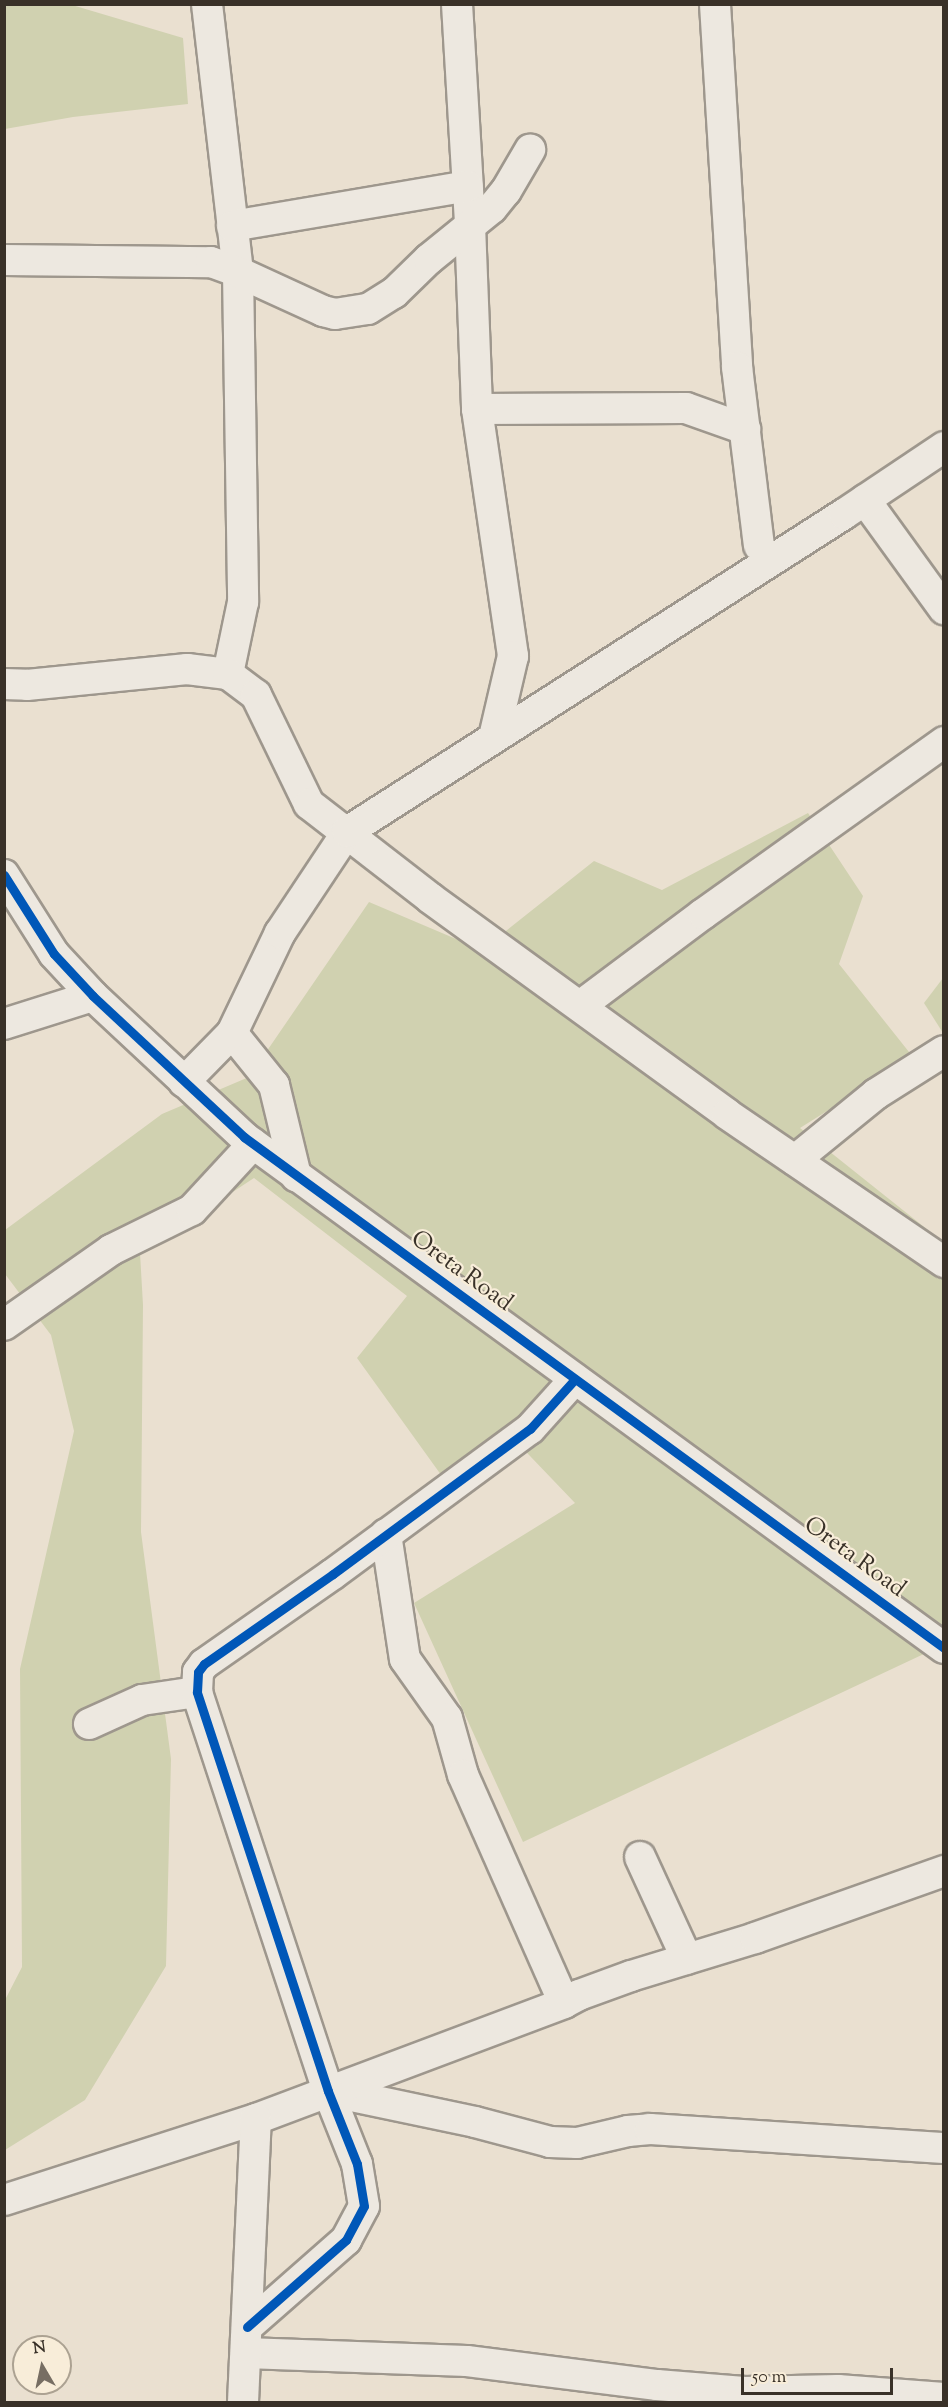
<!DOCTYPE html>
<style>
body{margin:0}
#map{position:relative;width:948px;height:2407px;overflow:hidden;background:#eae0d0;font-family:"Sorts Mill Goudy",serif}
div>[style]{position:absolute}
.green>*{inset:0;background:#d0d1b0}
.roads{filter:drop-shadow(2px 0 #9e978d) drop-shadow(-2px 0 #9e978d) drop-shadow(0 2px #9e978d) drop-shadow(0 -2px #9e978d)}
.minor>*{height:30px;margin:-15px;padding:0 15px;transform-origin:15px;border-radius:15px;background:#ede8e0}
.cycleway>*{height:9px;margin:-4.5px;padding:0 4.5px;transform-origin:4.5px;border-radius:4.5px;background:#0057b8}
span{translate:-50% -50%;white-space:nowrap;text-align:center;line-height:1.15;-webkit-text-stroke:4.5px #f8edd9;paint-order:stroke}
.street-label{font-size:24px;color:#393128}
.frame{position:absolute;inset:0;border:6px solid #393128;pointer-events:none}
.north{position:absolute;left:12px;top:2335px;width:60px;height:60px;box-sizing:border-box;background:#f8edd9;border:2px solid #aca292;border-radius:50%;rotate:351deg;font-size:16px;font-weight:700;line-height:24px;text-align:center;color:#393128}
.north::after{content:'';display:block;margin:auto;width:21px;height:27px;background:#776e63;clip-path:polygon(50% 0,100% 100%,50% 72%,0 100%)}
.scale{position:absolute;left:741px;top:2368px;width:152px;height:27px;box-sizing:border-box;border:3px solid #393128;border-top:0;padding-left:8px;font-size:18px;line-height:21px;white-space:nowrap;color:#393128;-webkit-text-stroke:4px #f8edd9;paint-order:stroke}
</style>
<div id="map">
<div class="green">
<div style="clip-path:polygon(5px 4px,72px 5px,183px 38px,188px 104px,73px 117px,5px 129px)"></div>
<div style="clip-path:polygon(808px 813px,863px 896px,839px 964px,913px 1057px,800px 1128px,943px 1242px,943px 1645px,523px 1842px,414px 1603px,575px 1503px,506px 1431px,444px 1479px,357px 1358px,407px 1296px,254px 1178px,140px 1253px,143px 1305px,141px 1532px,171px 1759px,166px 1966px,85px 2100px,5px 2150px,5px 2000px,22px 1967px,20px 1669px,74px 1431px,51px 1335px,5px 1274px,5px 1230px,162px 1114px,249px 1077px,369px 902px,482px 950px,594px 861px,662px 890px)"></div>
<div style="clip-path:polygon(943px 978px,943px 1033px,924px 1003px)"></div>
</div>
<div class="roads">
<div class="minor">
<div style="left:207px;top:4px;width:270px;rotate:83.4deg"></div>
<div style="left:238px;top:272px;width:330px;rotate:89.1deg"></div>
<div style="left:243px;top:602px;width:74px;rotate:101.8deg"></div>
<div style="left:457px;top:4px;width:221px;rotate:86.6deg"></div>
<div style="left:470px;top:225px;width:184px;rotate:87.8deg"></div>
<div style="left:477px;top:409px;width:250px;rotate:81.7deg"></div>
<div style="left:513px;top:656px;width:83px;rotate:103.2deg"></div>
<div style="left:715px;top:4px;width:364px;rotate:86.5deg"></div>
<div style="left:737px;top:367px;width:180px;rotate:83deg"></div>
<div style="left:232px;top:226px;width:239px;rotate:-9.6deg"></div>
<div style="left:4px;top:260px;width:207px;rotate:0.6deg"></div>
<div style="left:211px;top:262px;width:29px;rotate:20deg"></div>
<div style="left:238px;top:272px;width:94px;rotate:24.6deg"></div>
<div style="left:323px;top:311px;width:12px;rotate:14deg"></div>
<div style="left:335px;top:314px;width:33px;rotate:-9deg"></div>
<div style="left:368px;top:309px;width:31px;rotate:-32deg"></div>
<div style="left:394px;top:293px;width:49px;rotate:-44.2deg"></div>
<div style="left:429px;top:259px;width:81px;rotate:-39deg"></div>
<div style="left:492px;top:208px;width:22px;rotate:-51deg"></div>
<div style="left:506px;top:191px;width:48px;rotate:-59.7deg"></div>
<div style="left:477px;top:409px;width:209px;rotate:-0.3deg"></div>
<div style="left:686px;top:408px;width:63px;rotate:19.6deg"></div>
<div style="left:865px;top:500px;width:135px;rotate:54.1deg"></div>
<div style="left:4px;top:684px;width:23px;rotate:2deg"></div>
<div style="left:27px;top:685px;width:161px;rotate:-5.7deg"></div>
<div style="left:187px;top:669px;width:41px;rotate:7deg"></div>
<div style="left:228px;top:674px;width:35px;rotate:37deg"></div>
<div style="left:256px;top:695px;width:121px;rotate:64.1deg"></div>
<div style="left:309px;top:804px;width:153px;rotate:37.8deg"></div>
<div style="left:430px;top:898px;width:367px;rotate:36deg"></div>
<div style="left:727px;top:1114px;width:263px;rotate:34.3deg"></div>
<div style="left:4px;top:875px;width:93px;rotate:57.7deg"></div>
<div style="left:54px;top:954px;width:57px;rotate:47.1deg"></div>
<div style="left:93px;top:996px;width:207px;rotate:43deg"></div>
<div style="left:244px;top:1137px;width:867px;rotate:36.13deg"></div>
<div style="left:580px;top:1006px;width:154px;rotate:-36.8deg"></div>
<div style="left:703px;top:914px;width:296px;rotate:-35.5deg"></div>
<div style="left:4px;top:1024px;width:93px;rotate:-17.5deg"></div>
<div style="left:232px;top:1033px;width:67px;rotate:51.1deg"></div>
<div style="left:274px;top:1085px;width:94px;rotate:76.4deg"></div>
<div style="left:184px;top:1082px;width:69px;rotate:-45.6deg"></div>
<div style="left:232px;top:1033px;width:111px;rotate:-64.4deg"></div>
<div style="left:280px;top:933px;width:121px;rotate:-56.4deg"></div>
<div style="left:347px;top:832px;width:590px;rotate:-32.61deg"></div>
<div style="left:844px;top:514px;width:120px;rotate:-33.8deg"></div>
<div style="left:795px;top:1160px;width:104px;rotate:-39.2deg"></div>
<div style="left:876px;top:1094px;width:80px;rotate:-32.3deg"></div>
<div style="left:4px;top:1325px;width:131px;rotate:-35deg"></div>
<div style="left:111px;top:1250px;width:90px;rotate:-26.3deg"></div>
<div style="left:192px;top:1210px;width:90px;rotate:-47.3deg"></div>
<div style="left:386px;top:1534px;width:126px;rotate:81.4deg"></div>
<div style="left:405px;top:1659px;width:72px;rotate:54.6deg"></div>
<div style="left:447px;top:1718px;width:59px;rotate:74.3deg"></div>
<div style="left:463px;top:1775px;width:249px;rotate:66.1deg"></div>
<div style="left:89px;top:1724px;width:58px;rotate:-24.4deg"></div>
<div style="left:142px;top:1700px;width:56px;rotate:-8.3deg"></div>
<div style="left:640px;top:1857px;width:112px;rotate:65.3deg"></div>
<div style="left:328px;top:2091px;width:150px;rotate:11.9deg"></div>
<div style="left:475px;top:2122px;width:78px;rotate:14.9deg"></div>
<div style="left:550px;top:2142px;width:27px;rotate:2deg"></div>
<div style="left:577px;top:2143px;width:52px;rotate:-13.2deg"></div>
<div style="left:628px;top:2131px;width:22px;rotate:-5deg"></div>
<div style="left:650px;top:2129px;width:295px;rotate:3.7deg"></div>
<div style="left:4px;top:2200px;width:265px;rotate:-17.8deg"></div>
<div style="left:256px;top:2119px;width:329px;rotate:-20.6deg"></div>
<div style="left:564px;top:2003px;width:17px;rotate:-28deg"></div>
<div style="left:579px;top:1995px;width:55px;rotate:-20.1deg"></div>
<div style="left:631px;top:1976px;width:130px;rotate:-17deg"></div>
<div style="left:755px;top:1938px;width:201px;rotate:-19.5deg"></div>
<div style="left:247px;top:2327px;width:132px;rotate:-41.3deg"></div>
<div style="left:346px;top:2240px;width:38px;rotate:-62deg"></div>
<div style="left:364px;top:2206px;width:43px;rotate:-99.5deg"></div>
<div style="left:357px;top:2164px;width:79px;rotate:-111.7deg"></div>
<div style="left:328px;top:2091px;width:420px;rotate:-108.2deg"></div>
<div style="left:197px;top:1692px;width:20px;rotate:-87deg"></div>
<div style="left:198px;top:1672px;width:10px;rotate:-53deg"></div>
<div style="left:204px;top:1664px;width:157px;rotate:-34.9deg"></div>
<div style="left:333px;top:1574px;width:245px;rotate:-36.4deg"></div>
<div style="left:530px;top:1429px;width:67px;rotate:-48deg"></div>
<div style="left:246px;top:2353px;width:221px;rotate:2.1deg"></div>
<div style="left:467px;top:2361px;width:192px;rotate:7.2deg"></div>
<div style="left:657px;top:2385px;width:88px;rotate:4.5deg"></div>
<div style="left:745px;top:2392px;width:93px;rotate:-1.2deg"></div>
<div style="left:838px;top:2390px;width:106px;rotate:4.3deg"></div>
<div style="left:243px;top:2402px;width:283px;rotate:-87.4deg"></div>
</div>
</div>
<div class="cycleway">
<div style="left:4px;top:875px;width:93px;rotate:57.7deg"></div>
<div style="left:54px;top:954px;width:57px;rotate:47.1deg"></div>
<div style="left:93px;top:996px;width:207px;rotate:43deg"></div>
<div style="left:244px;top:1137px;width:867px;rotate:36.13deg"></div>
<div style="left:247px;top:2327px;width:132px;rotate:-41.3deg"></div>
<div style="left:346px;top:2240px;width:38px;rotate:-62deg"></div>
<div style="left:364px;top:2206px;width:43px;rotate:-99.5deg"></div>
<div style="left:357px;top:2164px;width:79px;rotate:-111.7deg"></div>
<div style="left:328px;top:2091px;width:420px;rotate:-108.2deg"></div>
<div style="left:197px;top:1692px;width:20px;rotate:-87deg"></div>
<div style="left:198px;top:1672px;width:10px;rotate:-53deg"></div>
<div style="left:204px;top:1664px;width:157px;rotate:-34.9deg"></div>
<div style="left:333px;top:1574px;width:245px;rotate:-36.4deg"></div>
<div style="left:530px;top:1429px;width:67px;rotate:-48deg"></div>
</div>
<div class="street-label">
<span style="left:461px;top:1272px;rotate:36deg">Oreta Road</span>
<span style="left:854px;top:1558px;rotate:36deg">Oreta Road</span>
</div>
<div class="frame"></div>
<div class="north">N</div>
<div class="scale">50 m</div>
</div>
